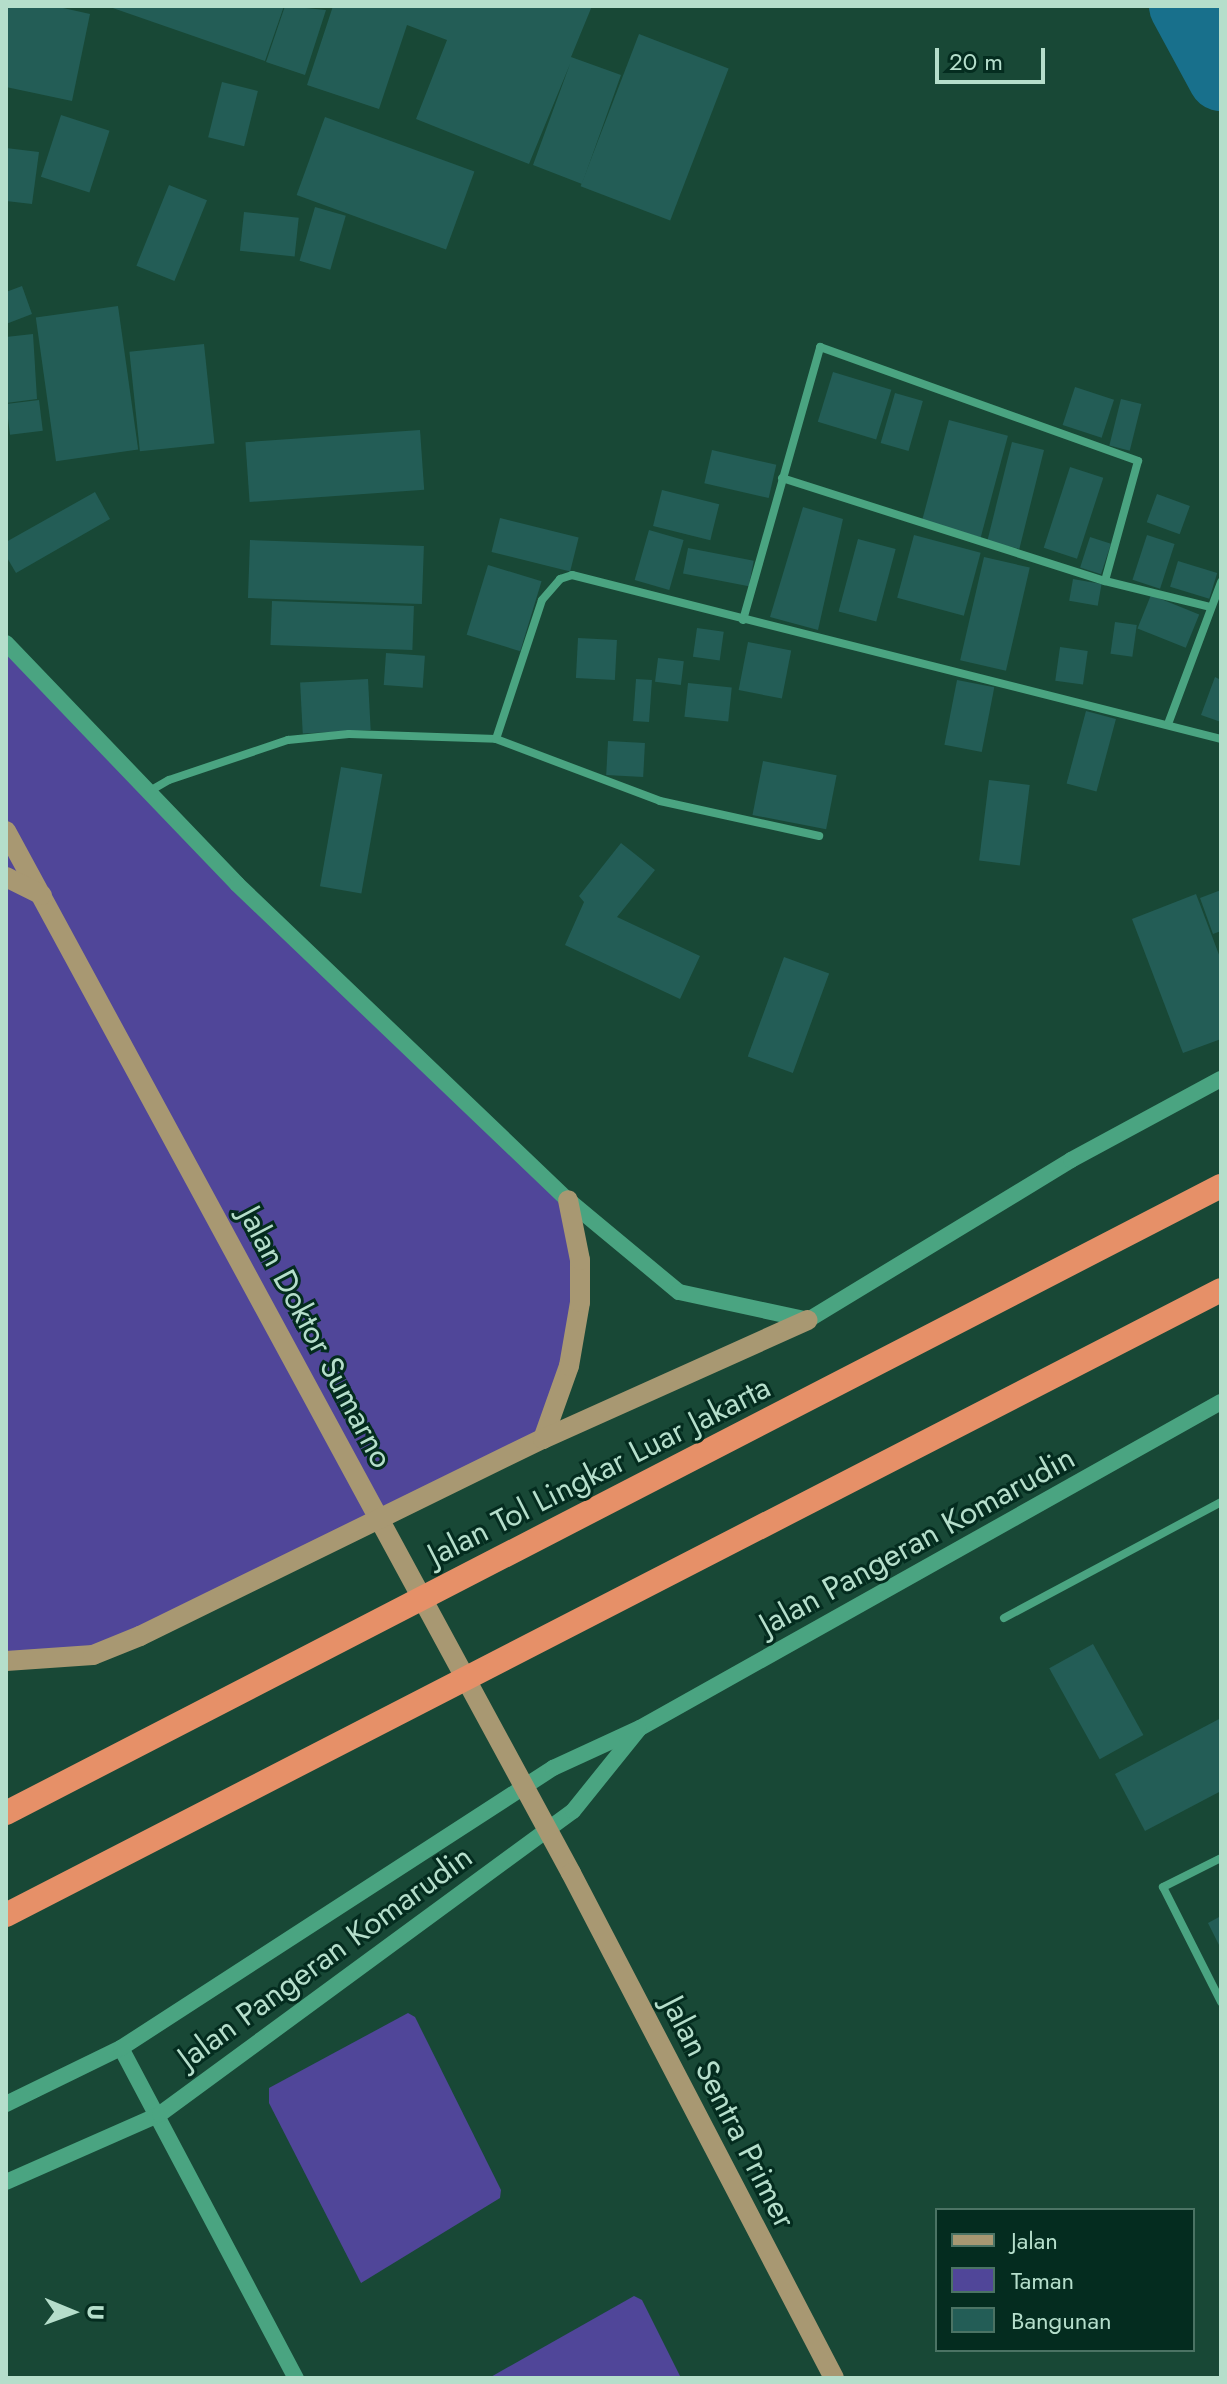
<!DOCTYPE html>
<style>
body{margin:0}
#map{position:relative;width:1227px;height:2384px;overflow:hidden;background:#184836;font-family:Jost,sans-serif}
div>[style]{position:absolute}
.green>*{inset:0;background:#504699}
.river>*{height:66px;margin:-33px;padding:0 33px;transform-origin:33px;border-radius:33px;background:#18708c}
.building>*{inset:0;background:#235d56;transform-origin:0 0}
.street>*{height:8px;margin:-4px;padding:0 4px;transform-origin:4px;border-radius:4px;background:#4aa481}
.secondary>*{height:16px;margin:-8px;padding:0 8px;transform-origin:8px;border-radius:8px;background:#4aa481}
.primary>*{height:20px;margin:-10px;padding:0 10px;transform-origin:10px;border-radius:10px;background:#a89872}
.highway>*{height:24px;margin:-12px;padding:0 12px;transform-origin:12px;border-radius:12px;background:#e69068}
span{translate:-50% -50%;white-space:nowrap;text-align:center;line-height:1.15;-webkit-text-stroke:6px #042c1f;paint-order:stroke}
.street-label{font-size:32px;color:#b5decb}
.frame{position:absolute;inset:0;border:8px solid #b5decb;pointer-events:none}
.legend{position:absolute;left:935px;top:2208px;width:260px;height:144px;box-sizing:border-box;background:#042c1f;border:2px solid #4b7364;margin:0;padding:10px 14px;list-style:none;font-size:24px;color:#b5decb}
.legend li{display:flex;align-items:center;gap:16px;height:40px}
.legend b{width:40px;border:2px solid #4b7364}
.north{position:absolute;left:32px;top:2272px;width:80px;height:80px;-webkit-text-stroke:6px #042c1f;paint-order:stroke;rotate:91deg;font-size:22px;font-weight:700;line-height:32px;text-align:center;color:#b5decb}
.north::after{content:'';display:block;margin:auto;width:28px;height:36px;background:#b5decb;clip-path:polygon(50% 0,100% 100%,50% 72%,0 100%)}
.scale{position:absolute;left:935px;top:48px;width:110px;height:36px;box-sizing:border-box;border:4px solid #b5decb;border-top:0;padding-left:10px;font-size:24px;line-height:28px;white-space:nowrap;color:#b5decb;-webkit-text-stroke:6px #042c1f;paint-order:stroke}
</style>
<div id="map">
<div class="green">
<div style="clip-path:polygon(6px 643px,147px 797px,568px 1200px,580px 1302px,543px 1438px,94px 1655px,6px 1660px)"></div>
<div style="clip-path:polygon(408px 2013px,415px 2017px,501px 2190px,500px 2198px,361px 2283px,269px 2103px,269px 2088px)"></div>
<div style="clip-path:polygon(634px 2296px,642px 2300px,681px 2378px,489px 2378px)"></div>
</div>
<div class="river">
<div style="left:1182px;top:6px;width:82px;rotate:61.6deg"></div>
</div>
<div class="building">
<div style="clip-path:polygon(6px 6px,54px 6px,90px 14px,72px 101px,6px 87px)"></div>
<div style="clip-path:polygon(107px 6px,284px 6px,265px 61px)"></div>
<div style="clip-path:polygon(285px 6px,326px 10px,305px 75px,266px 62px)"></div>
<div style="clip-path:polygon(333px 6px,592px 6px,571px 57px,621px 75px,582px 184px,533px 165px,570px 64px,529px 164px,416px 119px,447px 40px,407px 25px,379px 109px,307px 85px)"></div>
<div style="left:639px;top:34px;width:96px;height:163px;rotate:21deg"></div>
<div style="left:222px;top:82px;width:37px;height:57px;rotate:14deg"></div>
<div style="left:61px;top:115px;width:51px;height:65px;rotate:18deg"></div>
<div style="left:325px;top:117px;width:159px;height:83px;rotate:20deg"></div>
<div style="clip-path:polygon(6px 148px,39px 152px,32px 204px,6px 201px)"></div>
<div style="left:169px;top:185px;width:41px;height:87px;rotate:22deg"></div>
<div style="left:315px;top:207px;width:32px;height:56px;rotate:16deg"></div>
<div style="left:244px;top:212px;width:55px;height:39px;rotate:6deg"></div>
<div style="clip-path:polygon(22px 286px,32px 314px,6px 324px,6px 292px)"></div>
<div style="left:118px;top:306px;width:145px;height:83px;rotate:82deg"></div>
<div style="clip-path:polygon(33px 334px,37px 399px,6px 403px,6px 337px)"></div>
<div style="left:204px;top:344px;width:100px;height:75px;rotate:84deg"></div>
<div style="left:833px;top:372px;width:61px;height:52px;rotate:17deg"></div>
<div style="left:1075px;top:387px;width:41px;height:40px;rotate:18deg"></div>
<div style="left:895px;top:393px;width:29px;height:52px;rotate:16deg"></div>
<div style="left:1121px;top:399px;width:21px;height:48px;rotate:14deg"></div>
<div style="left:39px;top:400px;width:31px;height:33px;rotate:83deg"></div>
<div style="left:949px;top:420px;width:61px;height:105px;rotate:15deg"></div>
<div style="left:420px;top:430px;width:60px;height:175px;rotate:86deg"></div>
<div style="left:1012px;top:442px;width:33px;height:102px;rotate:14deg"></div>
<div style="left:712px;top:450px;width:66px;height:34px;rotate:13deg"></div>
<div style="left:1070px;top:467px;width:35px;height:85px;rotate:18deg"></div>
<div style="left:662px;top:490px;width:59px;height:37px;rotate:14deg"></div>
<div style="clip-path:polygon(95px 492px,110px 519px,16px 573px,6px 556px,6px 542px)"></div>
<div style="left:1157px;top:494px;width:35px;height:30px;rotate:20deg"></div>
<div style="clip-path:polygon(803px 507px,843px 519px,818px 630px,770px 617px)"></div>
<div style="left:500px;top:518px;width:81px;height:35px;rotate:14deg"></div>
<div style="left:649px;top:530px;width:36px;height:52px;rotate:16deg"></div>
<div style="left:914px;top:535px;width:69px;height:65px;rotate:15deg"></div>
<div style="left:1147px;top:535px;width:29px;height:47px;rotate:18deg"></div>
<div style="left:1090px;top:537px;width:22px;height:32px;rotate:18deg"></div>
<div style="left:858px;top:539px;width:39px;height:75px;rotate:15deg"></div>
<div style="left:250px;top:540px;width:174px;height:58px;rotate:2deg"></div>
<div style="left:688px;top:548px;width:67px;height:26px;rotate:11deg"></div>
<div style="left:984px;top:557px;width:47px;height:106px;rotate:13deg"></div>
<div style="left:1178px;top:561px;width:41px;height:27px;rotate:17deg"></div>
<div style="left:488px;top:565px;width:56px;height:73px;rotate:17deg"></div>
<div style="left:1073px;top:579px;width:29px;height:22px;rotate:10deg"></div>
<div style="left:1151px;top:595px;width:52px;height:36px;rotate:22deg"></div>
<div style="left:272px;top:601px;width:142px;height:44px;rotate:2deg"></div>
<div style="left:1115px;top:622px;width:22px;height:32px;rotate:8deg"></div>
<div style="left:697px;top:628px;width:27px;height:29px;rotate:8deg"></div>
<div style="left:578px;top:638px;width:39px;height:40px;rotate:3deg"></div>
<div style="left:748px;top:642px;width:44px;height:49px;rotate:11deg"></div>
<div style="left:1060px;top:647px;width:28px;height:34px;rotate:8deg"></div>
<div style="left:386px;top:653px;width:39px;height:32px;rotate:4deg"></div>
<div style="left:658px;top:658px;width:26px;height:24px;rotate:7deg"></div>
<div style="clip-path:polygon(1215px 677px,1221px 680px,1221px 722px,1201px 715px)"></div>
<div style="left:368px;top:679px;width:51px;height:68px;rotate:87deg"></div>
<div style="left:636px;top:679px;width:16px;height:42px;rotate:4deg"></div>
<div style="left:957px;top:680px;width:38px;height:66px;rotate:11deg"></div>
<div style="left:688px;top:683px;width:44px;height:34px;rotate:6deg"></div>
<div style="left:1086px;top:711px;width:31px;height:75px;rotate:15deg"></div>
<div style="left:608px;top:741px;width:37px;height:34px;rotate:3deg"></div>
<div style="left:763px;top:761px;width:75px;height:55px;rotate:11deg"></div>
<div style="left:341px;top:767px;width:42px;height:121px;rotate:10deg"></div>
<div style="left:989px;top:780px;width:41px;height:81px;rotate:7deg"></div>
<div style="clip-path:polygon(621px 843px,655px 870px,617px 917px,700px 956px,680px 999px,565px 945px,584px 902px,579px 896px)"></div>
<div style="clip-path:polygon(1221px 890px,1221px 931px,1213px 934px,1200px 898px)"></div>
<div style="clip-path:polygon(1196px 894px,1221px 960px,1221px 1039px,1183px 1053px,1132px 919px)"></div>
<div style="left:784px;top:957px;width:48px;height:106px;rotate:20deg"></div>
<div style="left:1093px;top:1644px;width:104px;height:50px;rotate:61deg"></div>
<div style="clip-path:polygon(1221px 1718px,1221px 1791px,1145px 1831px,1115px 1774px)"></div>
<div style="clip-path:polygon(1221px 1916px,1221px 1949px,1208px 1923px)"></div>
</div>
<div class="street">
<div style="left:782px;top:478px;width:339px;rotate:17.7deg"></div>
<div style="left:1105px;top:581px;width:108px;rotate:13.9deg"></div>
<div style="left:743px;top:620px;width:284px;rotate:-74.2deg"></div>
<div style="left:820px;top:347px;width:338px;rotate:19.7deg"></div>
<div style="left:1138px;top:461px;width:124px;rotate:105.4deg"></div>
<div style="left:1168px;top:724px;width:152px;rotate:-69.5deg"></div>
<div style="left:496px;top:739px;width:175px;rotate:20.7deg"></div>
<div style="left:660px;top:801px;width:163px;rotate:12.4deg"></div>
<div style="left:148px;top:792px;width:24px;rotate:-30deg"></div>
<div style="left:169px;top:780px;width:126px;rotate:-18.6deg"></div>
<div style="left:288px;top:740px;width:61px;rotate:-5.6deg"></div>
<div style="left:349px;top:734px;width:147px;rotate:1.9deg"></div>
<div style="left:496px;top:739px;width:146px;rotate:-71.7deg"></div>
<div style="left:542px;top:600px;width:28px;rotate:-49deg"></div>
<div style="left:560px;top:579px;width:13px;rotate:-18deg"></div>
<div style="left:572px;top:575px;width:669px;rotate:14.18deg"></div>
<div style="left:1004px;top:1618px;width:246px;rotate:-28.1deg"></div>
<div style="left:1221px;top:1858px;width:65px;rotate:153.4deg"></div>
<div style="left:1163px;top:1887px;width:129px;rotate:63.2deg"></div>
</div>
<div class="secondary">
<div style="left:6px;top:643px;width:334px;rotate:46.2deg"></div>
<div style="left:237px;top:884px;width:458px;rotate:43.7deg"></div>
<div style="left:568px;top:1200px;width:144px;rotate:39.7deg"></div>
<div style="left:679px;top:1292px;width:132px;rotate:12.2deg"></div>
<div style="left:808px;top:1320px;width:308px;rotate:-31.3deg"></div>
<div style="left:1071px;top:1160px;width:170px;rotate:-28.4deg"></div>
<div style="left:121px;top:2048px;width:374px;rotate:62.1deg"></div>
<div style="left:6px;top:2104px;width:128px;rotate:-26deg"></div>
<div style="left:121px;top:2048px;width:515px;rotate:-32.95deg"></div>
<div style="left:553px;top:1768px;width:96px;rotate:-24.7deg"></div>
<div style="left:640px;top:1728px;width:666px;rotate:-29.3deg"></div>
<div style="left:6px;top:2182px;width:168px;rotate:-23.8deg"></div>
<div style="left:160px;top:2114px;width:512px;rotate:-36.27deg"></div>
<div style="left:573px;top:1811px;width:105px;rotate:-51.2deg"></div>
</div>
<div class="primary">
<div style="left:6px;top:831px;width:1185px;rotate:61.53deg"></div>
<div style="left:571px;top:1873px;width:569px;rotate:62.49deg"></div>
<div style="left:6px;top:877px;width:40px;rotate:26.6deg"></div>
<div style="left:543px;top:1439px;width:77px;rotate:-70.4deg"></div>
<div style="left:569px;top:1366px;width:65px;rotate:-80.2deg"></div>
<div style="left:580px;top:1302px;width:42px;rotate:-90deg"></div>
<div style="left:580px;top:1260px;width:61px;rotate:-101.3deg"></div>
<div style="left:6px;top:1661px;width:87px;rotate:-3.9deg"></div>
<div style="left:93px;top:1655px;width:51px;rotate:-22deg"></div>
<div style="left:140px;top:1636px;width:449px;rotate:-26.1deg"></div>
<div style="left:543px;top:1439px;width:290px;rotate:-24.2deg"></div>
</div>
<div class="highway">
<div style="left:6px;top:1813px;width:1367px;rotate:-27.3deg"></div>
<div style="left:6px;top:1915px;width:1366px;rotate:-27.22deg"></div>
</div>
<div class="street-label">
<span style="left:316px;top:1337px;rotate:62deg">Jalan Doktor Sumarno</span>
<span style="left:599px;top:1471px;rotate:-27deg">Jalan Tol Lingkar Luar Jakarta</span>
<span style="left:917px;top:1541px;rotate:-29deg">Jalan Pangeran Komarudin</span>
<span style="left:325px;top:1957px;rotate:-36deg">Jalan Pangeran Komarudin</span>
<span style="left:729px;top:2112px;rotate:63deg">Jalan Sentra Primer</span>
</div>
<div class="frame"></div>
<ul class="legend">
<li><b style="height:10px;background:#a89872"></b>Jalan</li>
<li><b style="height:22px;background:#504699"></b>Taman</li>
<li><b style="height:22px;background:#235d56"></b>Bangunan</li>
</ul>
<div class="north">U</div>
<div class="scale">20 m</div>
</div>
